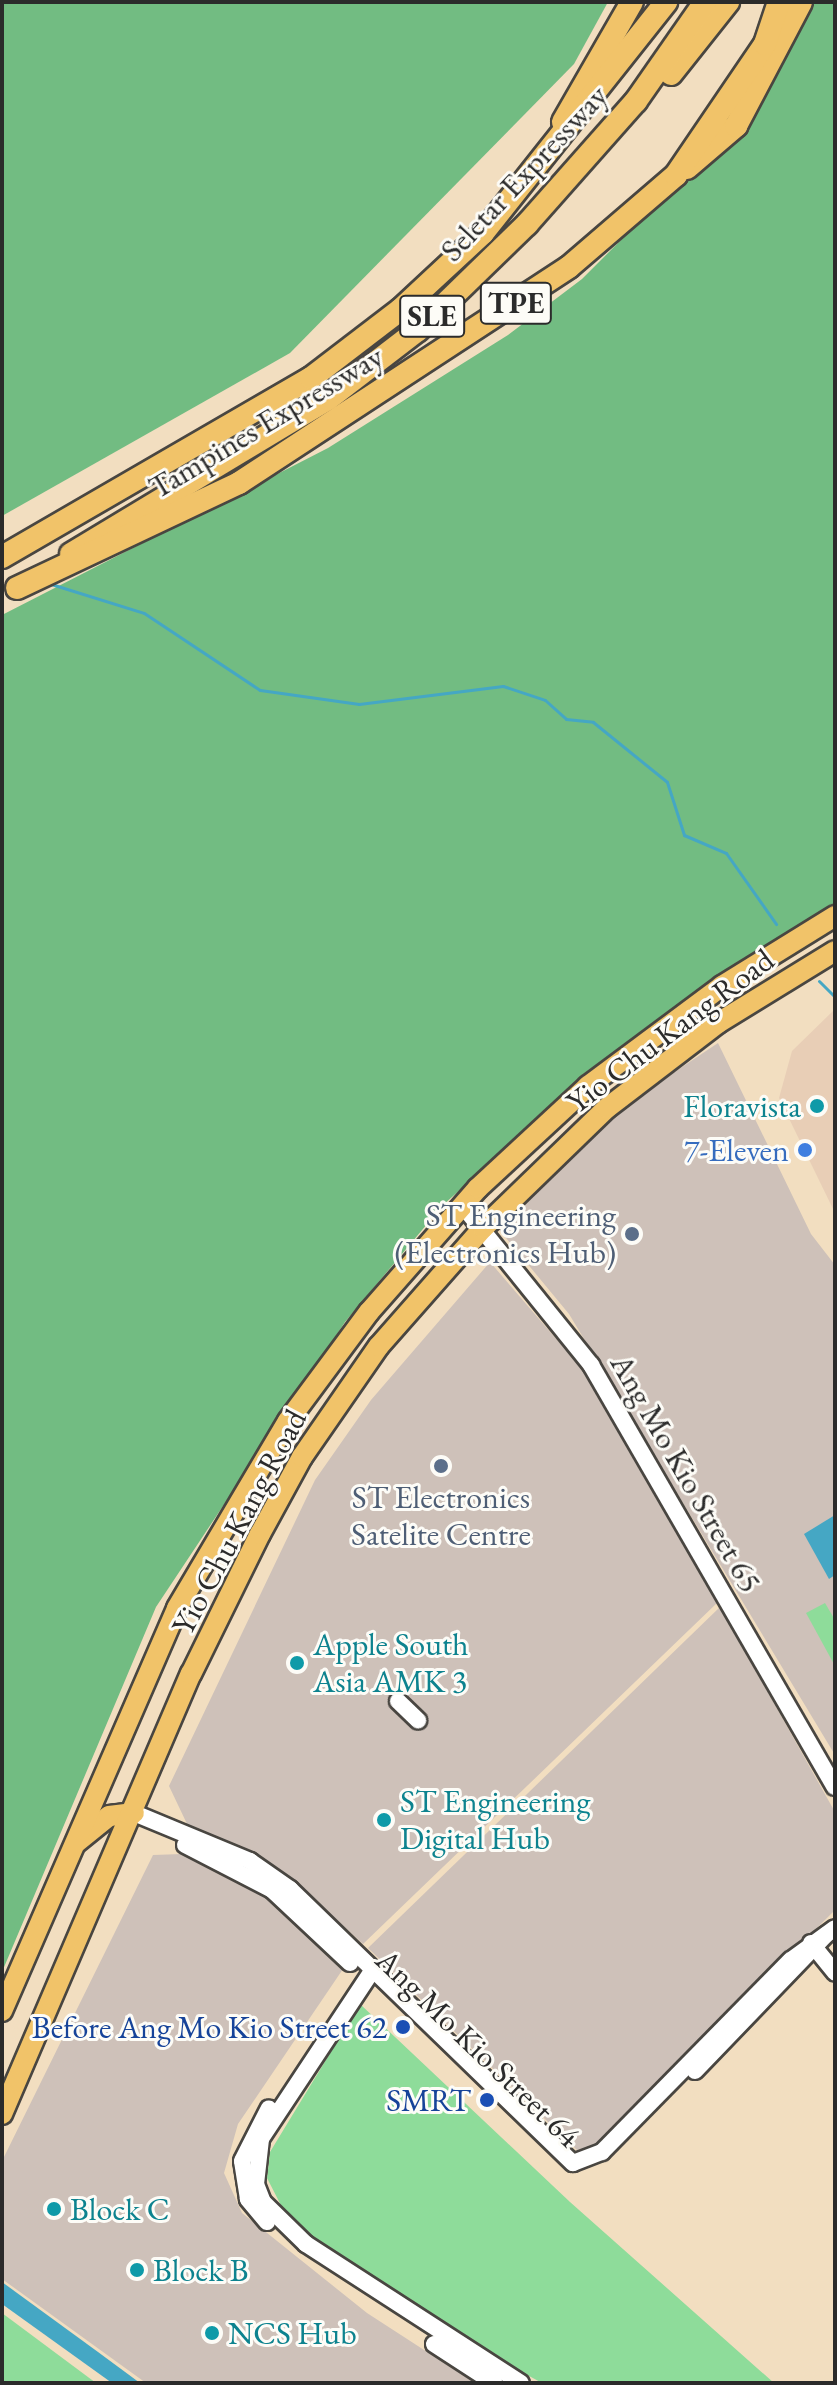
<!DOCTYPE html>
<style>
body{margin:0}
#map{position:relative;width:837px;height:2385px;overflow:hidden;background:#f2dec0;font-family:"EB Garamond",serif}
div>[style]{position:absolute}
.built>*{inset:0;background:#e8ceb6}
.industrial>*{inset:0;background:#cec1b9}
.green>*{inset:0;background:#8edc9a}
.forest>*{inset:0;background:#72bc82}
.water>*{inset:0;background:#45a7c4}
.stream>*{height:3px;margin:-1.5px;padding:0 1.5px;transform-origin:1.5px;border-radius:1.5px;background:#45a7c4}
.roads{filter:drop-shadow(2px 0 #494641) drop-shadow(-2px 0 #494641) drop-shadow(0 2px #494641) drop-shadow(0 -2px #494641)}
.minor>*{height:16px;margin:-8px;padding:0 8px;transform-origin:8px;border-radius:8px;background:#fff}
.major>*{height:20px;margin:-10px;padding:0 10px;transform-origin:10px;border-radius:10px;background:#f1c369}
.highway>*{height:22px;margin:-11px;padding:0 11px;transform-origin:11px;border-radius:11px;background:#f1c369}
.dots>*{width:22px;height:22px;translate:-50% -50%;box-sizing:border-box;border:4px solid #fdfcf7;border-radius:50%}
span{translate:-50% -50%;white-space:nowrap;text-align:center;line-height:1.15;-webkit-text-stroke:6px #fdfcf7;paint-order:stroke}
.shield-label span{padding:2px 6px;background:#fdfcf7;border:2px solid;border-radius:6px;-webkit-text-stroke-width:0}
.shield-label{font-size:30px;color:#2b2b2b;font-weight:700}
.street-label{font-size:32px;color:#2b2b2b}
.culture-label{font-size:32px;color:#0d838f}
.right{translate:-100% -50%;text-align:right}
.left{translate:0 -50%;text-align:left}
.shop-label{font-size:32px;color:#366cbe}
.service-label{font-size:32px;color:#4e5e75}
.transit-label{font-size:32px;color:#164399}
.frame{position:absolute;inset:0;border:4px solid #2b2b2b;pointer-events:none}
</style>
<div id="map">
<div class="built">
<div style="clip-path:polygon(835px 1009px,835px 1213px,779px 1098px,792px 1051px)"></div>
</div>
<div class="industrial">
<div style="clip-path:polygon(718px 1043px,811px 1234px,835px 1265px,835px 1755px,569px 1314px,492px 1221px,592px 1127px)"></div>
<div style="clip-path:polygon(490px 1262px,583px 1370px,717px 1603px,363px 1944px,294px 1881px,188px 1826px,169px 1786px,315px 1480px,371px 1400px)"></div>
<div style="clip-path:polygon(720px 1607px,835px 1812px,835px 1910px,599px 2146px,577px 2150px,368px 1948px)"></div>
<div style="clip-path:polygon(182px 1854px,259px 1892px,343px 1969px,238px 2124px,224px 2173px,242px 2213px,367px 2313px,475px 2383px,146px 2383px,2px 2279px,2px 2161px,153px 1855px)"></div>
</div>
<div class="green">
<div style="clip-path:polygon(825px 1603px,835px 1620px,835px 1666px,806px 1613px)"></div>
<div style="clip-path:polygon(360px 2004px,570px 2202px,774px 2383px,542px 2383px,454px 2335px,289px 2221px,267px 2178px,270px 2152px)"></div>
<div style="clip-path:polygon(2px 2313px,96px 2383px,2px 2383px)"></div>
</div>
<div class="forest">
<div style="clip-path:polygon(2px 2px,608px 2px,574px 64px,290px 353px,2px 516px)"></div>
<div style="clip-path:polygon(793px 2px,835px 2px,835px 903px,619px 1048px,443px 1205px,345px 1322px,156px 1607px,2px 1972px,2px 615px,328px 448px,508px 335px,582px 279px,710px 151px)"></div>
</div>
<div class="water">
<div style="clip-path:polygon(835px 1515px,835px 1575px,829px 1579px,804px 1534px)"></div>
<div style="clip-path:polygon(2px 2282px,98px 2352px,140px 2383px,112px 2383px,2px 2304px)"></div>
</div>
<div class="stream">
<div style="left:51px;top:584px;width:97px;rotate:17.3deg"></div>
<div style="left:144px;top:613px;width:139px;rotate:33.6deg"></div>
<div style="left:260px;top:690px;width:100px;rotate:8deg"></div>
<div style="left:359px;top:704px;width:145px;rotate:-7.1deg"></div>
<div style="left:503px;top:686px;width:44px;rotate:18.4deg"></div>
<div style="left:545px;top:700px;width:28px;rotate:42deg"></div>
<div style="left:566px;top:719px;width:27px;rotate:6deg"></div>
<div style="left:593px;top:722px;width:95px;rotate:39deg"></div>
<div style="left:667px;top:782px;width:56px;rotate:72.2deg"></div>
<div style="left:684px;top:835px;width:46px;rotate:23.2deg"></div>
<div style="left:726px;top:853px;width:87px;rotate:54.8deg"></div>
<div style="left:819px;top:981px;width:23px;rotate:45deg"></div>
</div>
<div class="roads">
<div class="minor">
<div style="left:462px;top:1205px;width:206px;rotate:51.1deg"></div>
<div style="left:591px;top:1365px;width:487px;rotate:60deg"></div>
<div style="left:398px;top:1701px;width:28px;rotate:44deg"></div>
<div style="left:134px;top:1813px;width:126px;rotate:22.5deg"></div>
<div style="left:250px;top:1861px;width:49px;rotate:35deg"></div>
<div style="left:290px;top:1889px;width:394px;rotate:44.1deg"></div>
<div style="left:573px;top:2163px;width:31px;rotate:-21deg"></div>
<div style="left:602px;top:2152px;width:269px;rotate:-45.5deg"></div>
<div style="left:791px;top:1960px;width:54px;rotate:-36deg"></div>
<div style="left:185px;top:1845px;width:98px;rotate:27.3deg"></div>
<div style="left:272px;top:1890px;width:107px;rotate:43.1deg"></div>
<div style="left:811px;top:1943px;width:38px;rotate:51deg"></div>
<div style="left:372px;top:1971px;width:201px;rotate:123.5deg"></div>
<div style="left:261px;top:2139px;width:45px;rotate:96.3deg"></div>
<div style="left:256px;top:2184px;width:19px;rotate:69deg"></div>
<div style="left:263px;top:2202px;width:60px;rotate:44.3deg"></div>
<div style="left:306px;top:2244px;width:256px;rotate:32.9deg"></div>
<div style="left:695px;top:2071px;width:189px;rotate:-46.1deg"></div>
<div style="left:267px;top:2222px;width:30px;rotate:-130deg"></div>
<div style="left:248px;top:2199px;width:38px;rotate:-99deg"></div>
<div style="left:242px;top:2161px;width:59px;rotate:-63deg"></div>
<div style="left:434px;top:2344px;width:72px;rotate:33deg"></div>
</div>
<div class="major">
<div style="left:77px;top:1842px;width:41px;rotate:-39.1deg"></div>
<div style="left:109px;top:1816px;width:25px;rotate:-7deg"></div>
<div style="left:2px;top:2011px;width:439px;rotate:-66.5deg"></div>
<div style="left:177px;top:1608px;width:217px;rotate:-59.3deg"></div>
<div style="left:288px;top:1421px;width:136px;rotate:-53.4deg"></div>
<div style="left:369px;top:1312px;width:165px;rotate:-48.7deg"></div>
<div style="left:478px;top:1188px;width:150px;rotate:-42.8deg"></div>
<div style="left:588px;top:1086px;width:167px;rotate:-36.7deg"></div>
<div style="left:722px;top:986px;width:133px;rotate:-31.8deg"></div>
<div style="left:2px;top:2114px;width:479px;rotate:-66.8deg"></div>
<div style="left:191px;top:1674px;width:156px;rotate:-63.8deg"></div>
<div style="left:260px;top:1534px;width:88px;rotate:-61.4deg"></div>
<div style="left:302px;top:1457px;width:135px;rotate:-55.3deg"></div>
<div style="left:379px;top:1346px;width:157px;rotate:-48.6deg"></div>
<div style="left:483px;top:1228px;width:173px;rotate:-44.1deg"></div>
<div style="left:607px;top:1108px;width:140px;rotate:-37.4deg"></div>
<div style="left:718px;top:1023px;width:137px;rotate:-31.6deg"></div>
</div>
<div class="highway">
<div style="left:671px;top:74px;width:92px;rotate:-51.6deg"></div>
<div style="left:563px;top:122px;width:138px;rotate:-60.1deg"></div>
<div style="left:687px;top:168px;width:65px;rotate:-40.6deg"></div>
<div style="left:736px;top:126px;width:140px;rotate:-62.3deg"></div>
<div style="left:71px;top:554px;width:300px;rotate:-31.1deg"></div>
<div style="left:328px;top:399px;width:113px;rotate:-37.5deg"></div>
<div style="left:418px;top:330px;width:152px;rotate:-44.2deg"></div>
<div style="left:527px;top:224px;width:164px;rotate:-48.5deg"></div>
<div style="left:636px;top:101px;width:121px;rotate:-55.1deg"></div>
<div style="left:2px;top:557px;width:357px;rotate:-30.1deg"></div>
<div style="left:311px;top:378px;width:112px;rotate:-37.4deg"></div>
<div style="left:400px;top:310px;width:113px;rotate:-42.9deg"></div>
<div style="left:483px;top:233px;width:295px;rotate:-51.6deg"></div>
<div style="left:17px;top:588px;width:246px;rotate:-25.3deg"></div>
<div style="left:239px;top:483px;width:394px;rotate:-33.2deg"></div>
<div style="left:569px;top:267px;width:141px;rotate:-40.7deg"></div>
<div style="left:676px;top:175px;width:158px;rotate:-55.8deg"></div>
<div style="left:765px;top:44px;width:44px;rotate:-71.6deg"></div>
</div>
</div>
<div class="dots">
<div style="left:817px;top:1106px;background:#0f9aa8"></div>
<div style="left:805px;top:1150px;background:#3f7fe0"></div>
<div style="left:632px;top:1234px;background:#5c6f8a"></div>
<div style="left:441px;top:1466px;background:#5c6f8a"></div>
<div style="left:297px;top:1663px;background:#0f9aa8"></div>
<div style="left:384px;top:1820px;background:#0f9aa8"></div>
<div style="left:403px;top:2027px;background:#1a4fb4"></div>
<div style="left:487px;top:2100px;background:#1a4fb4"></div>
<div style="left:54px;top:2209px;background:#0f9aa8"></div>
<div style="left:137px;top:2270px;background:#0f9aa8"></div>
<div style="left:212px;top:2333px;background:#0f9aa8"></div>
</div>
<div class="shield-label">
<span style="left:516px;top:303px">TPE</span>
<span style="left:432px;top:316px">SLE</span>
</div>
<div class="street-label">
<span style="left:524px;top:173px;rotate:-47deg">Seletar Expressway</span>
<span style="left:266px;top:422px;rotate:-31deg">Tampines Expressway</span>
<span style="left:670px;top:1031px;rotate:-37deg">Yio Chu Kang Road</span>
<span style="left:686px;top:1473px;rotate:60deg">Ang Mo Kio Street 65</span>
<span style="left:239px;top:1522px;rotate:-62deg">Yio Chu Kang Road</span>
<span style="left:478px;top:2048px;rotate:44deg">Ang Mo Kio Street 64</span>
</div>
<div class="culture-label">
<span class="right" style="left:801px;top:1106px">Floravista</span>
<span class="left" style="left:313px;top:1663px">Apple South<br>Asia AMK 3</span>
<span class="left" style="left:400px;top:1820px">ST Engineering<br>Digital Hub</span>
<span class="left" style="left:70px;top:2209px">Block C</span>
<span class="left" style="left:153px;top:2270px">Block B</span>
<span class="left" style="left:228px;top:2333px">NCS Hub</span>
</div>
<div class="shop-label">
<span class="right" style="left:789px;top:1150px">7-Eleven</span>
</div>
<div class="service-label">
<span class="right" style="left:616px;top:1234px">ST Engineering<br>(Electronics Hub)</span>
<span style="left:441px;top:1516px">ST Electronics<br>Satelite Centre</span>
</div>
<div class="transit-label">
<span class="right" style="left:387px;top:2027px">Before Ang Mo Kio Street 62</span>
<span class="right" style="left:471px;top:2100px">SMRT</span>
</div>
<div class="frame"></div>
</div>
